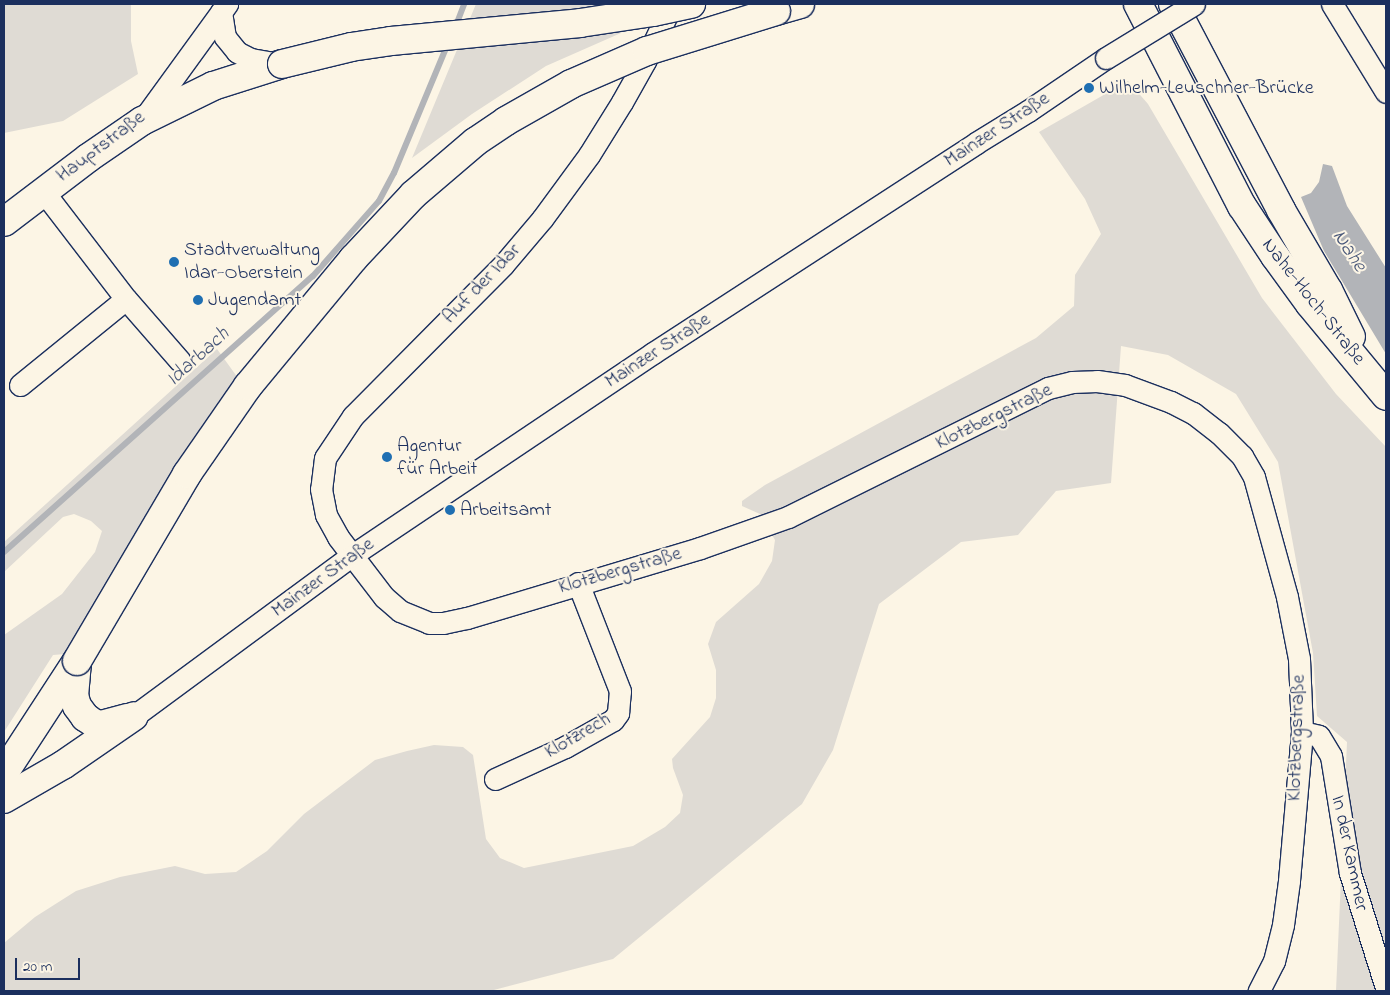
<!DOCTYPE html>
<meta charset="utf-8">
<style>
body{margin:0}
#map{position:relative;width:1390px;height:995px;overflow:hidden;background:#fcf5e5;font-family:"Indie Flower",sans-serif}
div>[style]{position:absolute}
.green>*{inset:0;background:#dfdbd4}
.water>*{inset:0;background:#b2b4b8}
.stream>*{height:6px;margin:-3px;padding:0 3px;transform-origin:3px;border-radius:3px;background:#b2b4b8}
.roads{filter:drop-shadow(1px 0 #1b2f5e) drop-shadow(-1px 0 #1b2f5e) drop-shadow(0 1px #1b2f5e) drop-shadow(0 -1px #1b2f5e)}
.minor>*{height:21px;margin:-10.5px;padding:0 10.5px;transform-origin:10.5px;border-radius:10.5px;background:#fcf5e5}
.major>*{height:28px;margin:-14px;padding:0 14px;transform-origin:14px;border-radius:14px;background:#fcf5e5}
.bridges{filter:drop-shadow(1px 0 #1b2f5e) drop-shadow(-1px 0 #1b2f5e) drop-shadow(0 1px #1b2f5e) drop-shadow(0 -1px #1b2f5e)}
.minor-bridge>*{height:21px;margin:-10.5px;padding:0 10.5px;transform-origin:10.5px;border-radius:10.5px;background:#fcf5e5}
.major-bridge>*{height:28px;margin:-14px;padding:0 14px;transform-origin:14px;border-radius:14px;background:#fcf5e5}
.dots>*{width:14px;height:14px;translate:-50% -50%;box-sizing:border-box;border:2px solid #fcf5e5;border-radius:50%}
span{translate:-50% -50%;white-space:nowrap;text-align:center;line-height:1.15;-webkit-text-stroke:4px #fcf5e5;paint-order:stroke}
.poi-label{font-size:20px;color:#1b2f5e}
.left{translate:0 -50%;text-align:left}
.street-label{font-size:20px;color:#1b2f5e}
.water-label{font-size:21px;color:#485779;font-style:italic}
.frame{position:absolute;inset:0;border:5px solid #1b2f5e;pointer-events:none}
.scale{position:absolute;left:15px;top:958px;width:65px;height:22px;box-sizing:border-box;border:2px solid #1b2f5e;border-top:0;padding-left:6px;font-size:15px;line-height:18px;white-space:nowrap;color:#1b2f5e;-webkit-text-stroke:4px #fcf5e5;paint-order:stroke}
</style>
<div id="map">
<div class="green">
<div style="clip-path:polygon(4px 4px,131px 4px,131px 41px,138px 74px,63px 121px,4px 133px)"></div>
<div style="clip-path:polygon(476px 4px,648px 4px,621px 33px,546px 66px,472px 114px,412px 158px)"></div>
<div style="clip-path:polygon(1128px 81px,1148px 104px,1262px 298px,1336px 394px,1386px 447px,1386px 991px,1336px 991px,1347px 742px,1317px 716px,1313px 653px,1278px 462px,1236px 394px,1168px 355px,1121px 346px,1111px 483px,1056px 491px,1018px 535px,961px 542px,879px 604px,833px 750px,802px 804px,613px 959px,490px 991px,4px 991px,4px 943px,35px 917px,76px 891px,120px 877px,175px 866px,205px 874px,236px 872px,267px 851px,304px 814px,375px 760px,407px 751px,434px 745px,463px 747px,473px 755px,486px 839px,500px 858px,524px 868px,633px 846px,665px 827px,680px 813px,683px 795px,673px 768px,672px 759px,710px 717px,716px 698px,716px 670px,708px 644px,716px 622px,759px 584px,772px 561px,775px 540px,760px 514px,742px 506px,742px 501px,765px 485px,1036px 338px,1074px 306px,1075px 275px,1101px 234px,1085px 199px,1039px 132px)"></div>
<div style="clip-path:polygon(217px 349px,238px 378px,176px 467px,65px 654px,53px 655px,4px 732px,4px 635px,62px 594px,95px 552px,102px 531px,91px 521px,74px 514px,63px 517px,4px 572px,4px 542px)"></div>
</div>
<div class="water">
<div style="clip-path:polygon(1323px 164px,1332px 166px,1347px 206px,1386px 268px,1386px 354px,1324px 251px,1301px 197px,1311px 193px,1319px 182px)"></div>
</div>
<div class="stream">
<div style="left:455px;top:28px;width:26px;rotate:-69deg"></div>
<div style="left:4px;top:552px;width:414px;rotate:-41.8deg"></div>
<div style="left:313px;top:276px;width:100px;rotate:-48.7deg"></div>
<div style="left:379px;top:201px;width:32px;rotate:-62deg"></div>
<div style="left:394px;top:173px;width:143px;rotate:-67.4deg"></div>
</div>
<div class="roads">
<div class="minor">
<div style="left:672px;top:4px;width:63px;rotate:115.3deg"></div>
<div style="left:645px;top:61px;width:47px;rotate:119.3deg"></div>
<div style="left:622px;top:102px;width:62px;rotate:121.9deg"></div>
<div style="left:589px;top:155px;width:79px;rotate:126.3deg"></div>
<div style="left:542px;top:219px;width:60px;rotate:130.3deg"></div>
<div style="left:503px;top:265px;width:213px;rotate:134.8deg"></div>
<div style="left:353px;top:416px;width:50px;rotate:123.7deg"></div>
<div style="left:325px;top:458px;width:31px;rotate:97deg"></div>
<div style="left:321px;top:489px;width:26px;rotate:79deg"></div>
<div style="left:326px;top:515px;width:25px;rotate:61deg"></div>
<div style="left:338px;top:537px;width:76px;rotate:52.5deg"></div>
<div style="left:384px;top:597px;width:21px;rotate:41deg"></div>
<div style="left:400px;top:611px;width:31px;rotate:22deg"></div>
<div style="left:429px;top:623px;width:14px"></div>
<div style="left:443px;top:623px;width:25px;rotate:-12deg"></div>
<div style="left:467px;top:618px;width:243px;rotate:-16.7deg"></div>
<div style="left:700px;top:548px;width:93px;rotate:-19.4deg"></div>
<div style="left:788px;top:517px;width:290px;rotate:-26.4deg"></div>
<div style="left:1048px;top:388px;width:25px;rotate:-14deg"></div>
<div style="left:1072px;top:382px;width:25px;rotate:-2deg"></div>
<div style="left:1097px;top:381px;width:28px;rotate:8deg"></div>
<div style="left:1125px;top:385px;width:49px;rotate:20.3deg"></div>
<div style="left:1171px;top:402px;width:25px;rotate:27deg"></div>
<div style="left:1193px;top:413px;width:33px;rotate:38deg"></div>
<div style="left:1219px;top:433px;width:33px;rotate:45deg"></div>
<div style="left:1242px;top:456px;width:24px;rotate:60deg"></div>
<div style="left:1254px;top:477px;width:124px;rotate:74.6deg"></div>
<div style="left:1287px;top:597px;width:63px;rotate:79deg"></div>
<div style="left:1299px;top:659px;width:73px;rotate:87.6deg"></div>
<div style="left:1302px;top:732px;width:150px;rotate:95deg"></div>
<div style="left:1289px;top:881px;width:44px;rotate:97.8deg"></div>
<div style="left:1283px;top:925px;width:37px;rotate:104deg"></div>
<div style="left:1274px;top:961px;width:34px;rotate:117deg"></div>
<div style="left:1332px;top:4px;width:103px;rotate:58.5deg"></div>
<div style="left:221px;top:12px;width:25px;rotate:81deg"></div>
<div style="left:225px;top:37px;width:19px;rotate:51deg"></div>
<div style="left:237px;top:52px;width:16px;rotate:27deg"></div>
<div style="left:251px;top:59px;width:29px;rotate:10deg"></div>
<div style="left:142px;top:121px;width:145px;rotate:-54deg"></div>
<div style="left:43px;top:191px;width:136px;rotate:52.5deg"></div>
<div style="left:126px;top:299px;width:82px;rotate:48.9deg"></div>
<div style="left:20px;top:385px;width:136px;rotate:-39.1deg"></div>
<div style="left:134px;top:716px;width:270px;rotate:-36.4deg"></div>
<div style="left:351px;top:556px;width:364px;rotate:-33.9deg"></div>
<div style="left:653px;top:353px;width:385px;rotate:-33deg"></div>
<div style="left:976px;top:143px;width:61px;rotate:-31.6deg"></div>
<div style="left:1028px;top:111px;width:94px;rotate:-34.2deg"></div>
<div style="left:1302px;top:732px;width:17px;rotate:13deg"></div>
<div style="left:1319px;top:736px;width:23px;rotate:59deg"></div>
<div style="left:1331px;top:756px;width:119px;rotate:80.8deg"></div>
<div style="left:1350px;top:873px;width:121px;rotate:72.6deg"></div>
<div style="left:495px;top:779px;width:77px;rotate:-24.6deg"></div>
<div style="left:565px;top:747px;width:55px;rotate:-29.4deg"></div>
<div style="left:613px;top:720px;width:9px;rotate:-54deg"></div>
<div style="left:618px;top:713px;width:22px;rotate:-85deg"></div>
<div style="left:620px;top:691px;width:116px;rotate:-111.3deg"></div>
</div>
<div class="major">
<div style="left:1138px;top:4px;width:227px;rotate:62.8deg"></div>
<div style="left:1242px;top:206px;width:60px;rotate:56.6deg"></div>
<div style="left:1275px;top:256px;width:59px;rotate:53.9deg"></div>
<div style="left:1310px;top:304px;width:119px;rotate:50.4deg"></div>
<div style="left:1173px;top:4px;width:233px;rotate:62.3deg"></div>
<div style="left:1281px;top:210px;width:93px;rotate:59.6deg"></div>
<div style="left:1328px;top:290px;width:52px;rotate:63.9deg"></div>
<div style="left:776px;top:11px;width:25px;rotate:-16deg"></div>
<div style="left:4px;top:222px;width:106px;rotate:-37.3deg"></div>
<div style="left:88px;top:158px;width:65px;rotate:-34.4deg"></div>
<div style="left:142px;top:121px;width:79px;rotate:-26.2deg"></div>
<div style="left:213px;top:86px;width:72px;rotate:-17.7deg"></div>
<div style="left:77px;top:662px;width:33px;rotate:95deg"></div>
<div style="left:74px;top:695px;width:11px;rotate:75deg"></div>
<div style="left:77px;top:706px;width:14px;rotate:54deg"></div>
<div style="left:85px;top:717px;width:12px;rotate:35deg"></div>
<div style="left:95px;top:724px;width:6px;rotate:9deg"></div>
<div style="left:101px;top:725px;width:28px;rotate:-15deg"></div>
<div style="left:4px;top:773px;width:134px;rotate:-56.9deg"></div>
<div style="left:4px;top:799px;width:68px;rotate:-30deg"></div>
<div style="left:63px;top:765px;width:86px;rotate:-34.6deg"></div>
</div>
</div>
<div class="bridges">
<div class="minor-bridge">
<div style="left:1106px;top:58px;width:103px;rotate:-31.5deg"></div>
</div>
<div class="major-bridge">
<div style="left:282px;top:64px;width:71px;rotate:-13.8deg"></div>
<div style="left:351px;top:47px;width:40px;rotate:-8.5deg"></div>
<div style="left:391px;top:41px;width:190px;rotate:-5.4deg"></div>
<div style="left:580px;top:23px;width:74px;rotate:-8.6deg"></div>
<div style="left:653px;top:12px;width:39px;rotate:-12deg"></div>
<div style="left:77px;top:661px;width:217px;rotate:-59.5deg"></div>
<div style="left:187px;top:474px;width:107px;rotate:-55.3deg"></div>
<div style="left:248px;top:386px;width:165px;rotate:-50.4deg"></div>
<div style="left:353px;top:259px;width:88px;rotate:-46.8deg"></div>
<div style="left:413px;top:195px;width:82px;rotate:-40.5deg"></div>
<div style="left:475px;top:142px;width:37px;rotate:-34deg"></div>
<div style="left:506px;top:121px;width:75px;rotate:-29.6deg"></div>
<div style="left:571px;top:84px;width:83px;rotate:-23.5deg"></div>
<div style="left:647px;top:51px;width:135px;rotate:-17.2deg"></div>
</div>
</div>
<div class="dots">
<div style="left:1089px;top:88px;background:#1f6fb2"></div>
<div style="left:174px;top:262px;background:#1f6fb2"></div>
<div style="left:198px;top:300px;background:#1f6fb2"></div>
<div style="left:387px;top:457px;background:#1f6fb2"></div>
<div style="left:450px;top:510px;background:#1f6fb2"></div>
</div>
<div class="poi-label">
<span class="left" style="left:1099px;top:88px">Wilhelm-Leuschner-Brücke</span>
<span class="left" style="left:184px;top:262px">Stadtverwaltung<br>Idar-Oberstein</span>
<span class="left" style="left:208px;top:300px">Jugendamt</span>
<span class="left" style="left:397px;top:458px">Agentur<br>für Arbeit</span>
<span class="left" style="left:460px;top:510px">Arbeitsamt</span>
</div>
<div class="street-label">
<span style="left:997px;top:130px;rotate:-33deg">Mainzer Straße</span>
<span style="left:101px;top:147px;rotate:-37deg">Hauptstraße</span>
<span style="left:482px;top:284px;rotate:-46deg">Auf der Idar</span>
<span style="left:1313px;top:302px;rotate:52deg">Nahe-Hoch-Straße</span>
<span style="left:658px;top:351px;rotate:-33deg">Mainzer Straße</span>
<span style="left:994px;top:417px;rotate:-26deg">Klotzbergstraße</span>
<span style="left:620px;top:571px;rotate:-16deg">Klotzbergstraße</span>
<span style="left:323px;top:578px;rotate:-36deg">Mainzer Straße</span>
<span style="left:578px;top:736px;rotate:-30deg">Klotzrech</span>
<span style="left:1297px;top:738px;rotate:-88deg">Klotzbergstraße</span>
<span style="left:1349px;top:853px;rotate:78deg">In der Kammer</span>
</div>
<div class="water-label">
<span style="left:1349px;top:251px;rotate:57deg">Nahe</span>
<span style="left:198px;top:357px;rotate:-42deg">Idarbach</span>
</div>
<div class="frame"></div>
<div class="scale">20 m</div>
</div>
